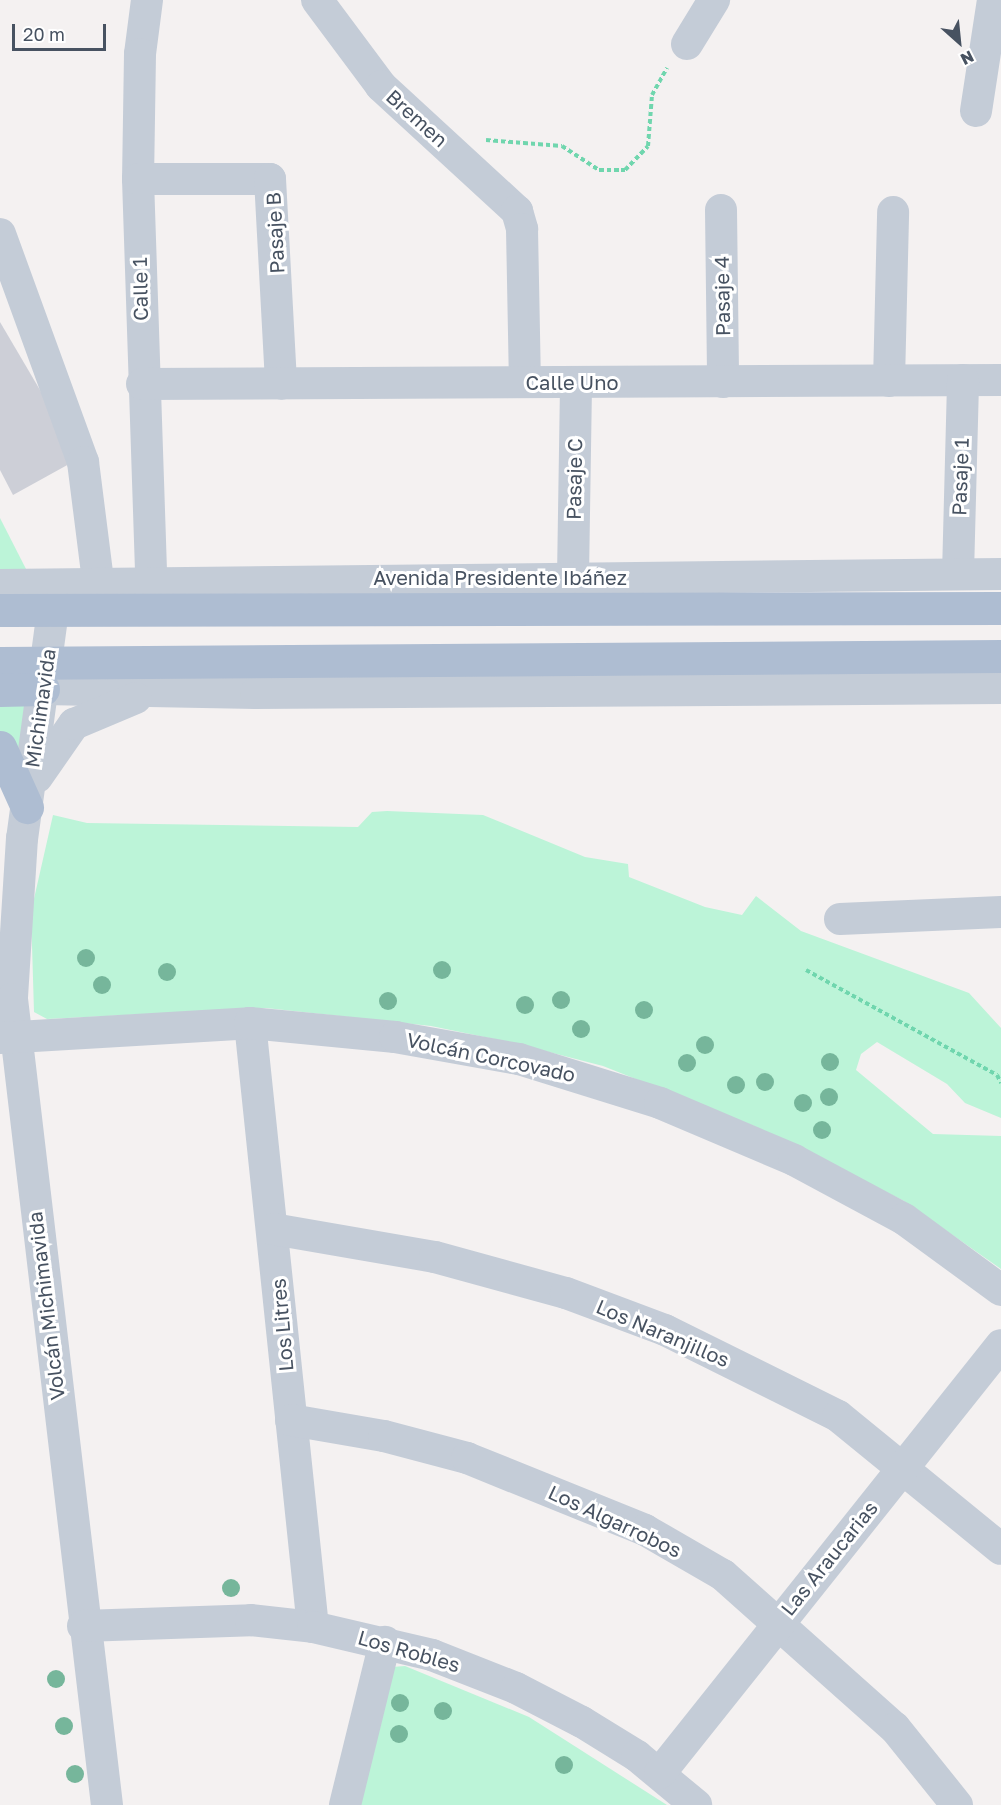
<!DOCTYPE html>
<meta charset="utf-8">
<style>
body{margin:0}
#map{position:relative;width:1001px;height:1805px;overflow:hidden;background:#f4f1f1;font-family:"Golos Text",sans-serif}
div>[style]{position:absolute}
.green>*{inset:0;background:#bcf4d8}
.building>*{inset:0;background:#cdcfd7}
.path>*{height:4px;margin-top:-2px;transform-origin:0;background:repeating-linear-gradient(90deg,#70d6ae 0 4.5px,transparent 0 7.5px)}
.minor>*{height:32px;margin:-16px;padding:0 16px;transform-origin:16px;border-radius:16px;background:#c4ccd7}
.major>*{height:33px;margin:-16.5px;padding:0 16.5px;transform-origin:16.5px;border-radius:16.5px;background:#aebdd2}
.trees>*{width:18px;height:18px;margin:-9px;border-radius:50%;background:#76b69b}
span{translate:-50% -50%;white-space:nowrap;text-align:center;line-height:1.15;-webkit-text-stroke:6px #fff;paint-order:stroke}
.street-label{font-size:20px;color:#475261}
.north{position:absolute;left:929px;top:12px;width:60px;height:60px;-webkit-text-stroke:4px #fff;paint-order:stroke;rotate:153deg;font-size:16px;font-weight:700;line-height:24px;text-align:center;color:#475261}
.north::after{content:'';display:block;margin:auto;width:21px;height:27px;background:#475261;clip-path:polygon(50% 0,100% 100%,50% 72%,0 100%)}
.scale{position:absolute;left:12px;top:24px;width:94px;height:27px;box-sizing:border-box;border:3px solid #475261;border-top:0;padding-left:8px;font-size:18px;line-height:21px;white-space:nowrap;color:#475261;-webkit-text-stroke:4px #fff;paint-order:stroke}
</style>
<div id="map">
<div class="green">
<div style="clip-path:polygon(0 518px,26px 569px,0 572px)"></div>
<div style="clip-path:polygon(37px 698px,23px 772px,0 732px,0 699px)"></div>
<div style="clip-path:polygon(387px 811px,483px 815px,585px 857px,628px 864px,629px 877px,705px 907px,742px 915px,756px 896px,801px 931px,969px 993px,1001px 1028px,1001px 1118px,965px 1103px,947px 1084px,877px 1042px,861px 1054px,856px 1070px,933px 1134px,1001px 1136px,1001px 1269px,904px 1201px,754px 1126px,603px 1066px,514px 1043px,431px 1026px,266px 1008px,47px 1019px,34px 1012px,31px 912px,53px 815px,87px 823px,358px 827px,372px 812px)"></div>
<div style="clip-path:polygon(405px 1666px,529px 1717px,667px 1805px,352px 1805px,392px 1667px)"></div>
</div>
<div class="building">
<div style="clip-path:polygon(0 322px,80px 458px,13px 495px,0 470px)"></div>
</div>
<div class="path">
<div style="left:486px;top:140px;width:76px;rotate:4.5deg"></div>
<div style="left:562px;top:146px;width:44px;rotate:33deg"></div>
<div style="left:599px;top:170px;width:26px"></div>
<div style="left:625px;top:170px;width:33px;rotate:-46deg"></div>
<div style="left:648px;top:146px;width:51px;rotate:-85.5deg"></div>
<div style="left:652px;top:95px;width:31px;rotate:-61deg"></div>
<div style="left:806px;top:970px;width:218px;rotate:28.8deg"></div>
<div style="left:997px;top:1075px;width:9px;rotate:63deg"></div>
</div>
<div class="minor">
<div style="left:147px;top:0;width:54px;rotate:97.4deg"></div>
<div style="left:140px;top:54px;width:125px;rotate:90.9deg"></div>
<div style="left:138px;top:179px;width:400px;rotate:88.1deg"></div>
<div style="left:317px;top:0;width:107px;rotate:53.3deg"></div>
<div style="left:381px;top:86px;width:185px;rotate:42.6deg"></div>
<div style="left:517px;top:211px;width:19px;rotate:74deg"></div>
<div style="left:522px;top:229px;width:153px;rotate:88.9deg"></div>
<div style="left:687px;top:44px;width:52px;rotate:-58.5deg"></div>
<div style="left:976px;top:111px;width:112px;rotate:-81.3deg"></div>
<div style="left:138px;top:179px;width:132px"></div>
<div style="left:270px;top:179px;width:205px;rotate:86.9deg"></div>
<div style="left:721px;top:210px;width:172px;rotate:89.3deg"></div>
<div style="left:0;top:234px;width:243px;rotate:70deg"></div>
<div style="left:83px;top:462px;width:119px;rotate:82.8deg"></div>
<div style="left:889px;top:381px;width:169px;rotate:-88.6deg"></div>
<div style="left:142px;top:384px;width:859px;rotate:-0.27deg"></div>
<div style="left:958px;top:574px;width:194px;rotate:-88.5deg"></div>
<div style="left:573px;top:577px;width:195px;rotate:-89.1deg"></div>
<div style="left:0;top:585px;width:1001px;rotate:-0.63deg"></div>
<div style="left:53px;top:610px;width:230px;rotate:97.7deg"></div>
<div style="left:22px;top:838px;width:161px;rotate:93.6deg"></div>
<div style="left:12px;top:999px;width:812px;rotate:83.28deg"></div>
<div style="left:43px;top:689px;width:213px;rotate:1.1deg"></div>
<div style="left:256px;top:693px;width:745px;rotate:-0.38deg"></div>
<div style="left:37px;top:777px;width:65px;rotate:-55.1deg"></div>
<div style="left:74px;top:724px;width:67px;rotate:-22.8deg"></div>
<div style="left:840px;top:919px;width:161px;rotate:-2.5deg"></div>
<div style="left:250px;top:1023px;width:607px;rotate:84.05deg"></div>
<div style="left:0;top:1038px;width:250px;rotate:-3.4deg"></div>
<div style="left:250px;top:1023px;width:146px;rotate:5.5deg"></div>
<div style="left:395px;top:1037px;width:126px;rotate:10.1deg"></div>
<div style="left:519px;top:1059px;width:148px;rotate:17.3deg"></div>
<div style="left:660px;top:1103px;width:146px;rotate:23deg"></div>
<div style="left:794px;top:1160px;width:125px;rotate:28.2deg"></div>
<div style="left:904px;top:1219px;width:120px;rotate:36.2deg"></div>
<div style="left:273px;top:1229px;width:164px;rotate:9.8deg"></div>
<div style="left:435px;top:1257px;width:136px;rotate:15.4deg"></div>
<div style="left:566px;top:1293px;width:106px;rotate:20.5deg"></div>
<div style="left:665px;top:1330px;width:193px;rotate:26.4deg"></div>
<div style="left:838px;top:1416px;width:210px;rotate:39.2deg"></div>
<div style="left:291px;top:1420px;width:94px;rotate:9.8deg"></div>
<div style="left:384px;top:1436px;width:86px;rotate:14.8deg"></div>
<div style="left:467px;top:1458px;width:192px;rotate:22deg"></div>
<div style="left:645px;top:1530px;width:90px;rotate:30deg"></div>
<div style="left:723px;top:1575px;width:230px;rotate:41.7deg"></div>
<div style="left:895px;top:1728px;width:99px;rotate:51.2deg"></div>
<div style="left:83px;top:1626px;width:168px;rotate:-2deg"></div>
<div style="left:251px;top:1620px;width:62px;rotate:6.4deg"></div>
<div style="left:313px;top:1627px;width:122px;rotate:13.2deg"></div>
<div style="left:432px;top:1655px;width:90px;rotate:21.4deg"></div>
<div style="left:516px;top:1688px;width:74px;rotate:27.3deg"></div>
<div style="left:582px;top:1722px;width:65px;rotate:31.7deg"></div>
<div style="left:637px;top:1756px;width:77px;rotate:39.7deg"></div>
<div style="left:660px;top:1773px;width:547px;rotate:-51.45deg"></div>
<div style="left:345px;top:1805px;width:168px;rotate:-76.2deg"></div>
</div>
<div class="major">
<div style="left:0;top:610px;width:1001px;rotate:-0.11deg"></div>
<div style="left:0;top:663px;width:1001px;rotate:-0.4deg"></div>
<div style="left:0;top:690px;width:43px;rotate:-1.3deg"></div>
<div style="left:0;top:747px;width:66px;rotate:65.8deg"></div>
</div>
<div class="trees">
<div style="left:86px;top:958px"></div>
<div style="left:442px;top:970px"></div>
<div style="left:167px;top:972px"></div>
<div style="left:102px;top:985px"></div>
<div style="left:561px;top:1000px"></div>
<div style="left:388px;top:1001px"></div>
<div style="left:525px;top:1005px"></div>
<div style="left:644px;top:1010px"></div>
<div style="left:581px;top:1029px"></div>
<div style="left:705px;top:1045px"></div>
<div style="left:830px;top:1062px"></div>
<div style="left:687px;top:1063px"></div>
<div style="left:765px;top:1082px"></div>
<div style="left:736px;top:1085px"></div>
<div style="left:829px;top:1097px"></div>
<div style="left:803px;top:1103px"></div>
<div style="left:822px;top:1130px"></div>
<div style="left:231px;top:1588px"></div>
<div style="left:56px;top:1679px"></div>
<div style="left:400px;top:1703px"></div>
<div style="left:443px;top:1711px"></div>
<div style="left:64px;top:1726px"></div>
<div style="left:399px;top:1734px"></div>
<div style="left:564px;top:1765px"></div>
<div style="left:75px;top:1774px"></div>
</div>
<div class="street-label">
<span style="left:417px;top:118px;rotate:42deg">Bremen</span>
<span style="left:275px;top:233px;rotate:-93deg">Pasaje B</span>
<span style="left:140px;top:289px;rotate:-91deg">Calle 1</span>
<span style="left:722px;top:296px;rotate:-91deg">Pasaje 4</span>
<span style="left:572px;top:382px">Calle Uno</span>
<span style="left:960px;top:477px;rotate:-88deg">Pasaje 1</span>
<span style="left:574px;top:479px;rotate:-89deg">Pasaje C</span>
<span style="left:500px;top:577px">Avenida Presidente Ibáñez</span>
<span style="left:40px;top:708px;rotate:-82deg">Michimavida</span>
<span style="left:491px;top:1057px;rotate:12deg">Volcán Corcovado</span>
<span style="left:46px;top:1306px;rotate:-97deg">Volcán Michimavida</span>
<span style="left:282px;top:1325px;rotate:-95deg">Los Litres</span>
<span style="left:663px;top:1333px;rotate:23deg">Los Naranjillos</span>
<span style="left:615px;top:1521px;rotate:25deg">Los Algarrobos</span>
<span style="left:829px;top:1558px;rotate:-51deg">Las Araucarias</span>
<span style="left:409px;top:1651px;rotate:16deg">Los Robles</span>
</div>
<div class="north">N</div>
<div class="scale">20 m</div>
</div>
